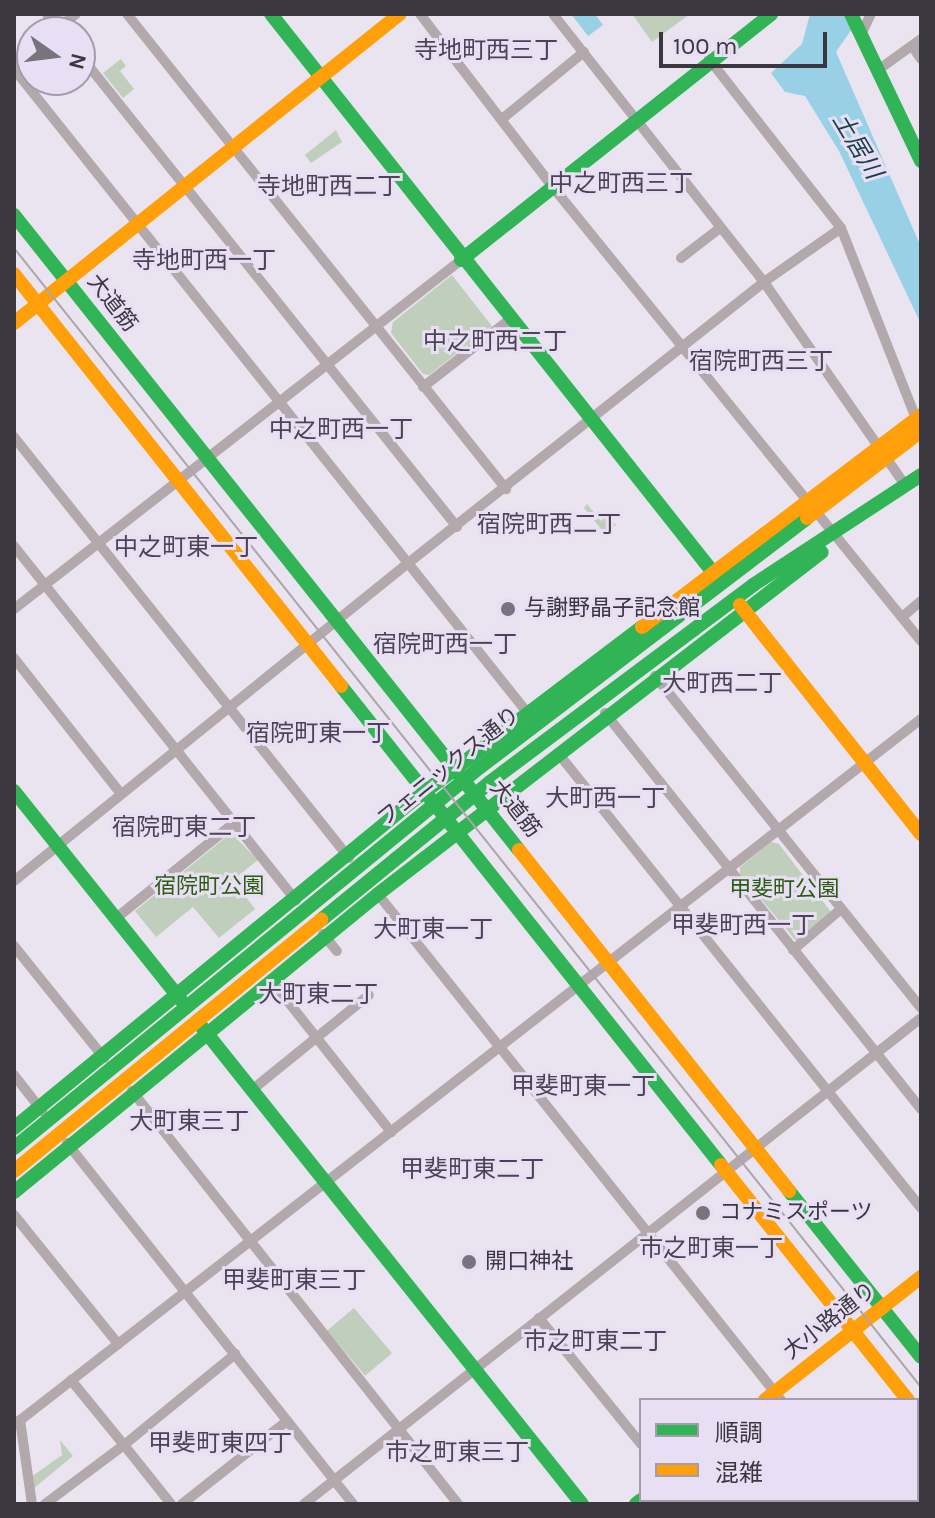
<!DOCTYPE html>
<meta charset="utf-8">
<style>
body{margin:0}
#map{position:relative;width:935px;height:1518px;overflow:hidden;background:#eae4f0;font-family:Karla,"Noto Sans JP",sans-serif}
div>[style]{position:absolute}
.green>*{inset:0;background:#bfcfbb;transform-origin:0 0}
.water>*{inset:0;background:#98d0e5}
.street>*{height:10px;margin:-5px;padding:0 5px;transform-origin:5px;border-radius:5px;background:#b3a8ac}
.fast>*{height:14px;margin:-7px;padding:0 7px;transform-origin:7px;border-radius:7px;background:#30b455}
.slow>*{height:14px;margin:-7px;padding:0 7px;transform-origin:7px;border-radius:7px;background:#ff9f0a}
.tram>*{height:2px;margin:-1px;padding:0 1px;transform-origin:1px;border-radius:1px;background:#aca5ab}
.dots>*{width:22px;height:22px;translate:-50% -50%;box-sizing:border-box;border:4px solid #e9dff5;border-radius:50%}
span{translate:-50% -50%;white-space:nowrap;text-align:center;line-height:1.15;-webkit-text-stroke:6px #e9dff5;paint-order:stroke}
.street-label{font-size:22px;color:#3b373f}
.poi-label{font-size:22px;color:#3b373f}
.left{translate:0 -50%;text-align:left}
.park-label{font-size:22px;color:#2a5c12}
.neighbourhood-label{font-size:24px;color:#4c4455}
.water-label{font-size:24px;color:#19404a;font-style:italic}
.frame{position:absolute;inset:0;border:16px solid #3b373f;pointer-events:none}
.legend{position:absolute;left:639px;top:1398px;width:280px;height:104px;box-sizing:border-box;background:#e9dff5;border:2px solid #a39cac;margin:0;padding:10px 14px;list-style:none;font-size:24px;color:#3b373f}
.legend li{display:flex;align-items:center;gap:16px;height:40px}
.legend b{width:40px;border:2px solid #a39cac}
.north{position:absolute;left:16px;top:16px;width:80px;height:80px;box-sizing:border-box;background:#e9dff5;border:2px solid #a39cac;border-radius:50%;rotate:104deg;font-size:22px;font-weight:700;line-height:32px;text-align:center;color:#3b373f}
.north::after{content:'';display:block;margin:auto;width:28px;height:36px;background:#78747d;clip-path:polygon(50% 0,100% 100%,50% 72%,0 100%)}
.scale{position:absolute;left:659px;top:32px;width:168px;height:36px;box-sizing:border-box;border:4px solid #3b373f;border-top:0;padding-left:10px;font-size:24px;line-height:28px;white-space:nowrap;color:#3b373f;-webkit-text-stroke:6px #e9dff5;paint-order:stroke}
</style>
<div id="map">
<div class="green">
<div style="clip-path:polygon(632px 14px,690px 14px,652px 42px)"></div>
<div style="clip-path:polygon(121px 59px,126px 66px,120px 71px,134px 89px,123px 98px,103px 73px)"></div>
<div style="clip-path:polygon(336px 130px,342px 142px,311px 163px,305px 155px)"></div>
<div style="clip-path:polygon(452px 275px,492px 326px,429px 375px,423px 374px,391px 333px,393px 322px)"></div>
<div style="clip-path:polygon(587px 504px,601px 521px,608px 515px,616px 525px,605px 534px,584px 508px)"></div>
<div style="clip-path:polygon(231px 833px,258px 860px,233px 880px,255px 909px,219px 938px,193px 907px,156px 937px,135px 911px)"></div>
<div style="clip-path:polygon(771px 842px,779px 844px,831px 912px,796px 941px,740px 874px,740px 867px)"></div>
<div style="left:354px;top:1308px;width:59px;height:35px;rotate:50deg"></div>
<div style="clip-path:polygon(60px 1440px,73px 1456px,33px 1489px,31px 1477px,62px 1455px)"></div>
</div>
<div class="water">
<div style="clip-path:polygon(571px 14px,595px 14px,603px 25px,588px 36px)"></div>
<div style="clip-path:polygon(810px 14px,862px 14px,836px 52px,921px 247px,921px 324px,839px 151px,805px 96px,785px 92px,771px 73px,802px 44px)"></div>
</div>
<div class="street">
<div style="left:47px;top:14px;width:22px;rotate:51deg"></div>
<div style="left:127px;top:14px;width:608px;rotate:51.41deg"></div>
<div style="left:420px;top:14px;width:217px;rotate:52.5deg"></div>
<div style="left:552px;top:186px;width:586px;rotate:50.96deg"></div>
<div style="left:553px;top:14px;width:341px;rotate:51.8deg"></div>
<div style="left:764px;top:282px;width:247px;rotate:55.2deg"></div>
<div style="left:53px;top:32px;width:29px;rotate:-38deg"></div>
<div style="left:861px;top:35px;width:23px;rotate:-65deg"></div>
<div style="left:912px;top:46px;width:16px;rotate:55deg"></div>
<div style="left:80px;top:55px;width:604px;rotate:51.38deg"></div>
<div style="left:709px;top:59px;width:214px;rotate:52deg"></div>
<div style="left:841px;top:228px;width:207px;rotate:68.5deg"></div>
<div style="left:14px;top:65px;width:23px;rotate:-40deg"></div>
<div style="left:14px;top:69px;width:828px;rotate:51.43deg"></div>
<div style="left:878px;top:70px;width:53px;rotate:-35.8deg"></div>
<div style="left:502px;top:119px;width:106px;rotate:-39.3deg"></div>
<div style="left:681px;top:258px;width:49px;rotate:-37.6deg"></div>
<div style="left:423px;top:387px;width:109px;rotate:-37.9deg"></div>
<div style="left:14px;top:437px;width:538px;rotate:51.49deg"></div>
<div style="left:14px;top:546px;width:453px;rotate:51.5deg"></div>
<div style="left:14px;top:609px;width:567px;rotate:-37.98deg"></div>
<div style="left:902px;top:617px;width:25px;rotate:-40deg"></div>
<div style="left:14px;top:658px;width:173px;rotate:51.8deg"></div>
<div style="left:655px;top:676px;width:425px;rotate:51.3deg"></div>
<div style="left:605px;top:713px;width:507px;rotate:51.41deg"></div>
<div style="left:558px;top:753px;width:582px;rotate:51.42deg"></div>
<div style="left:14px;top:881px;width:505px;rotate:-38.89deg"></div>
<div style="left:407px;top:564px;width:455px;rotate:-38.3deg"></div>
<div style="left:764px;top:282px;width:94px;rotate:-35deg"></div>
<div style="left:377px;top:893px;width:648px;rotate:51.45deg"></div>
<div style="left:115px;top:919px;width:153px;rotate:-38.9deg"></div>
<div style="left:323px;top:934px;width:22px;rotate:51deg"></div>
<div style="left:14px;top:946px;width:144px;rotate:51.2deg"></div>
<div style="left:793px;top:950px;width:62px;rotate:-40.4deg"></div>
<div style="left:271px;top:980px;width:194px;rotate:51.7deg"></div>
<div style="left:14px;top:1075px;width:46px;rotate:52.1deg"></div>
<div style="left:253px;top:1089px;width:149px;rotate:-39deg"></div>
<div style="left:132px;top:1091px;width:526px;rotate:51.71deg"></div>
<div style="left:67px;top:1143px;width:461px;rotate:51.6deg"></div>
<div style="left:14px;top:1215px;width:166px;rotate:51.1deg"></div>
<div style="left:539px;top:1318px;width:162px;rotate:51deg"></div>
<div style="left:71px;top:1380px;width:84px;rotate:50.8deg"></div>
<div style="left:124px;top:1445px;width:144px;rotate:-39.3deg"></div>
<div style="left:20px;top:1420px;width:85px;rotate:81.9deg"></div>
<div style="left:14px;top:1425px;width:1149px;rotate:-37.9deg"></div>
<div style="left:686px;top:1500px;width:5px;rotate:53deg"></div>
<div style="left:773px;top:1500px;width:5px;rotate:53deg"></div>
<div style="left:859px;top:1500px;width:5px;rotate:53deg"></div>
<div style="left:45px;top:1504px;width:99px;rotate:-36.8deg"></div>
<div style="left:124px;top:1445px;width:75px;rotate:51.5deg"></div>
<div style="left:182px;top:1504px;width:134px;rotate:-38.3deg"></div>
<div style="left:304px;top:1504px;width:785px;rotate:-38.23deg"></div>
</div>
<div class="fast">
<div style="left:271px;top:14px;width:722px;rotate:51.64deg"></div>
<div style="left:851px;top:14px;width:163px;rotate:64.5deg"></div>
<div style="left:14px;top:215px;width:811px;rotate:51.51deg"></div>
<div style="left:461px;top:260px;width:396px;rotate:-38.4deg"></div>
<div style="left:341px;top:686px;width:611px;rotate:51.57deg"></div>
<div style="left:14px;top:791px;width:268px;rotate:51.4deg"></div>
<div style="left:321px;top:920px;width:218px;rotate:-39.2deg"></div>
<div style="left:490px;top:782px;width:329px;rotate:-36.8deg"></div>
<div style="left:753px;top:585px;width:201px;rotate:-33.2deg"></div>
<div style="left:201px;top:1026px;width:611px;rotate:51.44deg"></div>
<div style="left:14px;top:1128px;width:512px;rotate:-39.38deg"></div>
<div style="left:410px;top:803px;width:291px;rotate:-37.2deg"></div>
<div style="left:14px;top:1148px;width:601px;rotate:-39.26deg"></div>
<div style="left:479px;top:768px;width:412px;rotate:-37.3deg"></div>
<div style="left:789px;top:1191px;width:212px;rotate:51.5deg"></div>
<div style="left:14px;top:1192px;width:470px;rotate:-39.3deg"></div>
<div style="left:378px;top:894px;width:560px;rotate:-37.61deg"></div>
<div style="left:636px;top:1504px;width:6px;rotate:-39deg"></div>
</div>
<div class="slow">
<div style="left:14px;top:274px;width:526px;rotate:51.56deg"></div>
<div style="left:14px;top:323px;width:494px;rotate:-38.7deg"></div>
<div style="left:807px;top:518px;width:143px;rotate:-37.3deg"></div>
<div style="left:740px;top:605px;width:292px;rotate:51.7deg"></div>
<div style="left:642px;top:627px;width:350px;rotate:-37.2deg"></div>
<div style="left:519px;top:850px;width:435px;rotate:51.6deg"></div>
<div style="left:721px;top:1165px;width:300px;rotate:51.5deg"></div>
<div style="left:14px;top:1171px;width:397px;rotate:-39.3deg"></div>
<div style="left:765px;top:1400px;width:199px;rotate:-38.3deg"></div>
<div style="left:917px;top:1411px;width:6px;rotate:51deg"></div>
</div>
<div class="tram">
<div style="left:14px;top:248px;width:1456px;rotate:51.47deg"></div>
</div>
<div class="dots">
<div style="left:508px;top:609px;background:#78747d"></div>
<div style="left:703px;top:1213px;background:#78747d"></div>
<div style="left:469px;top:1262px;background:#78747d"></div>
</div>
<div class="street-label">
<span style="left:112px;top:303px;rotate:52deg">大道筋</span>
<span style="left:449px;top:767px;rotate:-39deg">フェニックス通り</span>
<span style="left:515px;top:809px;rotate:51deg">大道筋</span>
<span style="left:830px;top:1321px;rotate:-38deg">大小路通り</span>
</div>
<div class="poi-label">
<span class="left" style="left:524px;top:609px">与謝野晶子記念館</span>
<span class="left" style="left:719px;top:1213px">コナミスポーツ</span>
<span class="left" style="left:485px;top:1262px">開口神社</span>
</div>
<div class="park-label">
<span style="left:209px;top:887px">宿院町公園</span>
<span style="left:784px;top:890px">甲斐町公園</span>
</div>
<div class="neighbourhood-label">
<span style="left:486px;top:51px">寺地町西三丁</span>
<span style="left:621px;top:184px">中之町西三丁</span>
<span style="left:329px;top:187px">寺地町西二丁</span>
<span style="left:204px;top:261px">寺地町西一丁</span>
<span style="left:495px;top:342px">中之町西二丁</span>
<span style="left:761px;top:362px">宿院町西三丁</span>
<span style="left:341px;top:430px">中之町西一丁</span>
<span style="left:549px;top:525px">宿院町西二丁</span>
<span style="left:186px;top:548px">中之町東一丁</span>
<span style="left:445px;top:645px">宿院町西一丁</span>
<span style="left:722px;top:684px">大町西二丁</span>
<span style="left:318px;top:734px">宿院町東一丁</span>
<span style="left:605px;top:799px">大町西一丁</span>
<span style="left:184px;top:828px">宿院町東二丁</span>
<span style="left:743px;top:926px">甲斐町西一丁</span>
<span style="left:433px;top:930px">大町東一丁</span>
<span style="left:318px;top:995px">大町東二丁</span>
<span style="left:583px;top:1087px">甲斐町東一丁</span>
<span style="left:189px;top:1122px">大町東三丁</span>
<span style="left:472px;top:1170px">甲斐町東二丁</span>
<span style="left:711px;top:1249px">市之町東一丁</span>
<span style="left:294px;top:1281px">甲斐町東三丁</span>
<span style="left:595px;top:1342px">市之町東二丁</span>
<span style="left:220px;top:1444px">甲斐町東四丁</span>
<span style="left:457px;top:1453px">市之町東三丁</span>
</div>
<div class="water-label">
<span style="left:857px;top:146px;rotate:59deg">土居川</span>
</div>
<div class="frame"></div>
<ul class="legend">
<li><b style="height:10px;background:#30b455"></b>順調</li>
<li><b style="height:10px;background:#ff9f0a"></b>混雑</li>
</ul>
<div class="north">N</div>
<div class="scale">100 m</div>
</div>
